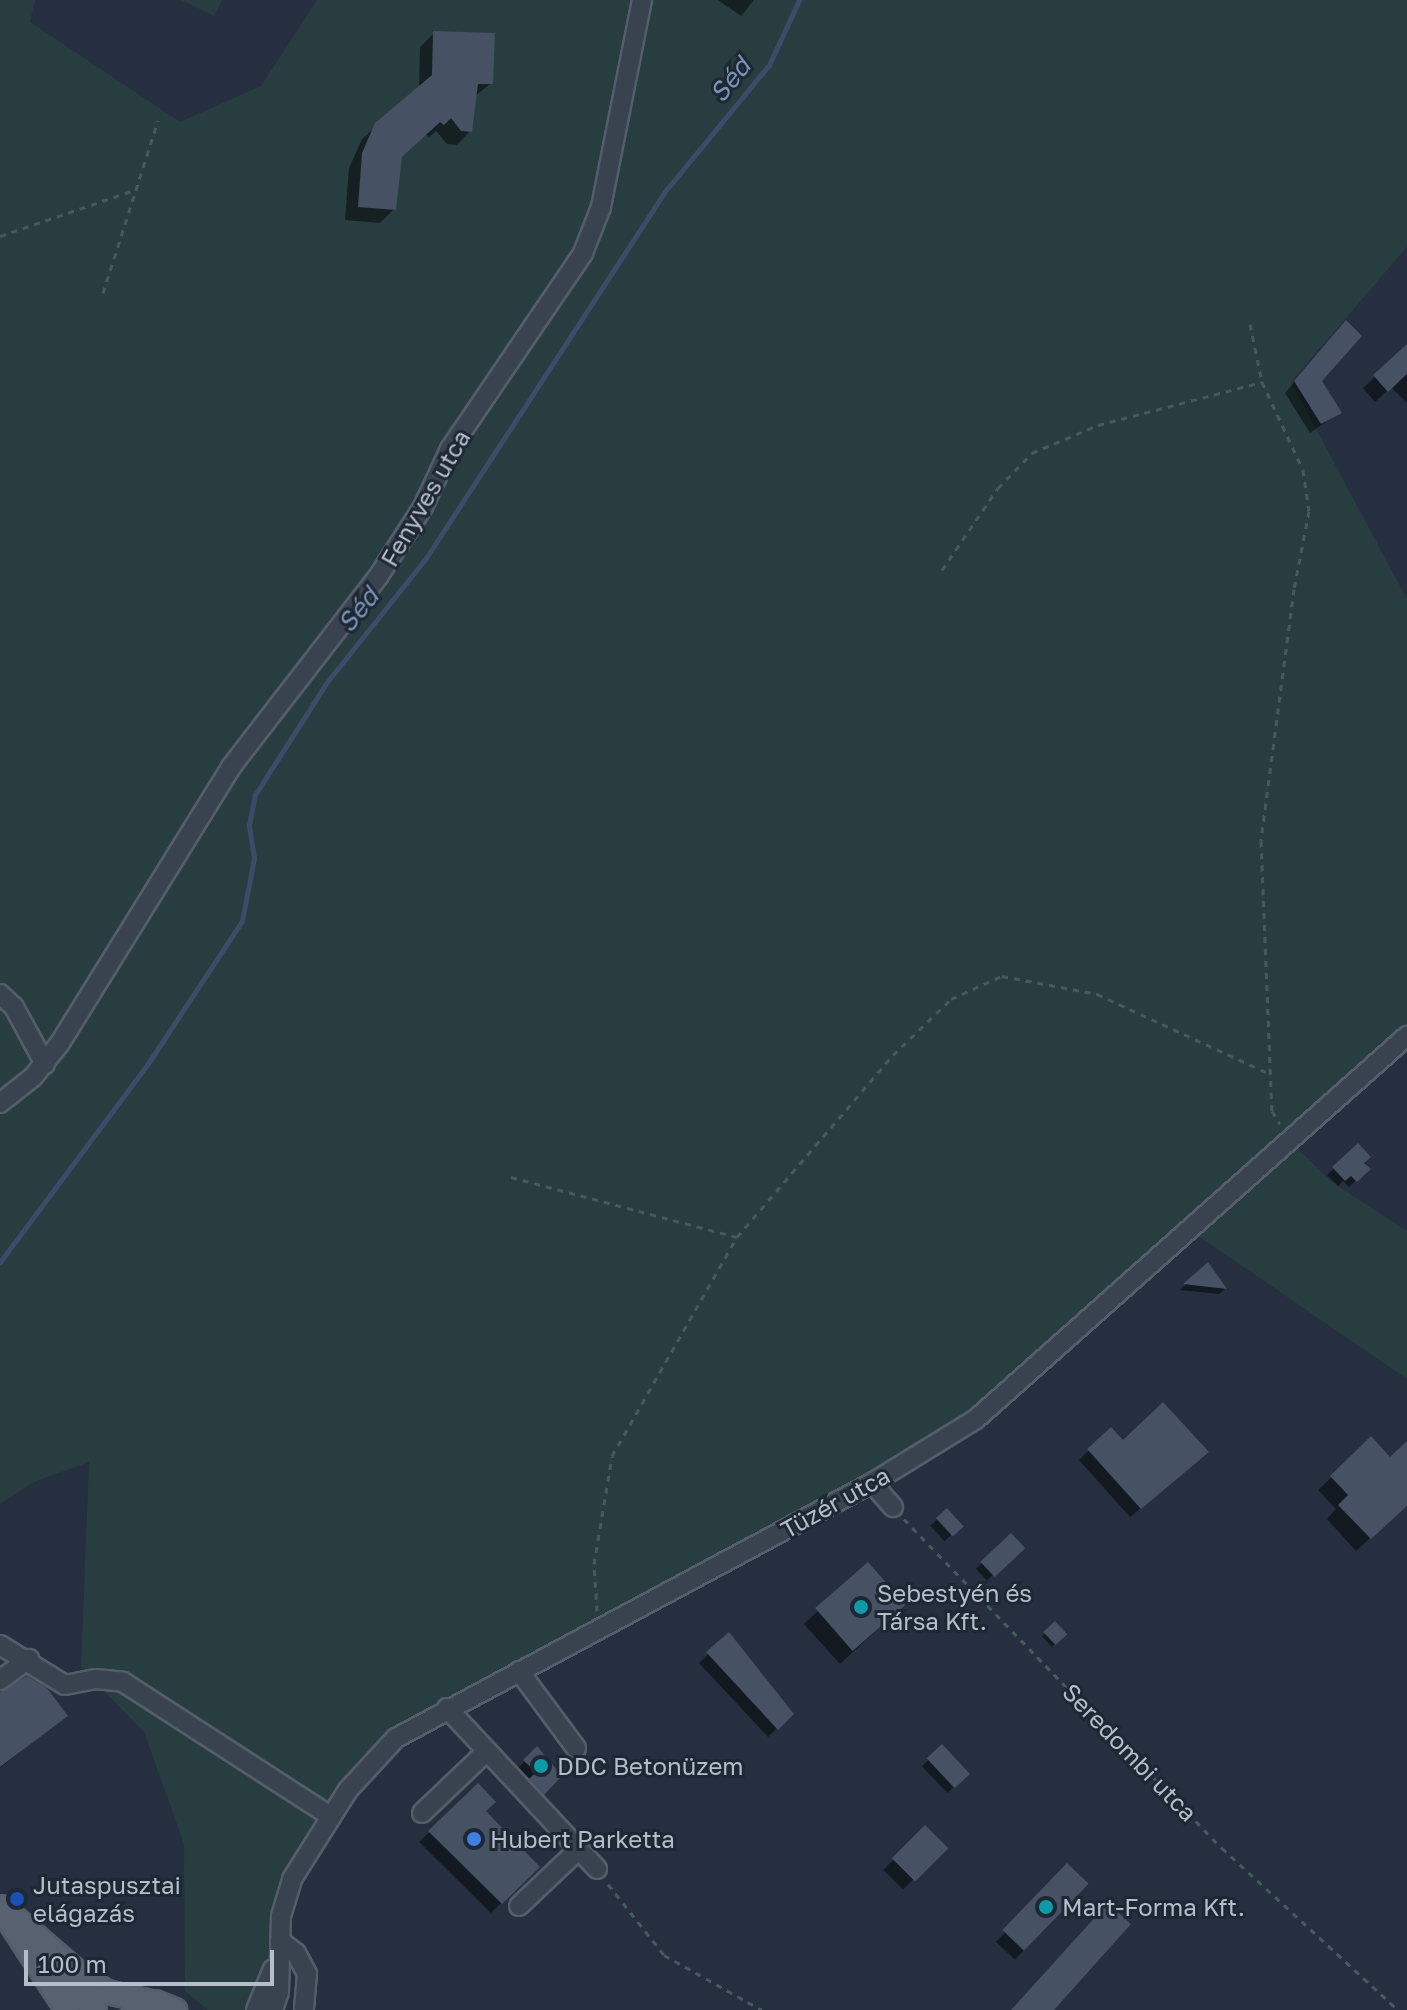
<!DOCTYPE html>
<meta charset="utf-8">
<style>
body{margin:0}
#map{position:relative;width:1407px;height:2010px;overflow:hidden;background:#252f3f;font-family:"Golos Text",sans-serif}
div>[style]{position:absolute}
.green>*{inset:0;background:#273d40}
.shadow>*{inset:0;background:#0007;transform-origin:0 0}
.stream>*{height:5px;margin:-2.5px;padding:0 2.5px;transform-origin:2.5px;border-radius:2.5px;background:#3a4c68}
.building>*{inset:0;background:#465163;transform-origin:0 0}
.path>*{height:3px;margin-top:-1.5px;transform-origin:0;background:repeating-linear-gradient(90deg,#455a5d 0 6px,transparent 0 12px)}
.roads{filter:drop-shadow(2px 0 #545d6a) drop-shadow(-2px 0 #545d6a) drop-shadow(0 2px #545d6a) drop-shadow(0 -2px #545d6a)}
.minor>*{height:18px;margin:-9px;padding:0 9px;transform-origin:9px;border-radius:9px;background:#39424f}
.major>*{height:22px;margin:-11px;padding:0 11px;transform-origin:11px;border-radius:11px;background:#57616f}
.dots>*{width:22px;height:22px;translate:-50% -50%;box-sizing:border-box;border:4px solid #1e2734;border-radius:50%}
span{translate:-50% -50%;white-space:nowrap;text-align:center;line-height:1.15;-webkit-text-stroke:6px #1e2734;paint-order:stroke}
.street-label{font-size:24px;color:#b5bdca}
.poi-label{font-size:24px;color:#b5bdca}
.left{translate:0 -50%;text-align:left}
.water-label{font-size:26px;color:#7c92b2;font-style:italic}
.scale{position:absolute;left:24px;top:1950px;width:250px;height:36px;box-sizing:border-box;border:4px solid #b5bdca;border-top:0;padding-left:10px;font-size:24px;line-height:28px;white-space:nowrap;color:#b5bdca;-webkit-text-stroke:6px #1e2734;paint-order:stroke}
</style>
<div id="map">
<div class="green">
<div style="clip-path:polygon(0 0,35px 0,30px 22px,180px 122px,261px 86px,317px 0,1407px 0,1407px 247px,1291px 382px,1407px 599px,1407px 1040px,1293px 1144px,1333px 1183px,1407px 1231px,1407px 1379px,1194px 1233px,1019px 1392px,447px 1710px,366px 1771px,292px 1897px,281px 2010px,208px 2010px,185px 1991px,184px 1844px,144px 1732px,81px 1667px,89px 1462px,34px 1482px,0 1504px)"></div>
<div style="clip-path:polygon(181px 0,222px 0,214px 16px)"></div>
</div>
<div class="shadow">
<div style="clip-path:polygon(718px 0,754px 0,741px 16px)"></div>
<div style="clip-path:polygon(434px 33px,491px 83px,474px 97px,470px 131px,457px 145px,447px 144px,436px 131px,429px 137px,425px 134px,397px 162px,394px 209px,380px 223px,345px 220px,349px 168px,362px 139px,419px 89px,420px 47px)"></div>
<div style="clip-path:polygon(1336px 333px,1320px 381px,1339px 413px,1310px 433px,1285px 393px)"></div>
<div style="clip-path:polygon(1407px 347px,1407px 403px,1391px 387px,1375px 402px,1363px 388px)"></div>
<div style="clip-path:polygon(1358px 1146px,1368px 1169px,1349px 1187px,1343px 1181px,1338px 1186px,1327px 1175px)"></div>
<div style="clip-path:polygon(1208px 1265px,1225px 1289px,1219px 1294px,1180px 1290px)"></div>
<div style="clip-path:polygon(1371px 1439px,1390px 1459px,1407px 1443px,1407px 1504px,1356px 1551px,1327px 1519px,1336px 1509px,1318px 1490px)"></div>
<div style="clip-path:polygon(1123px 1443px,1196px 1462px,1130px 1517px,1079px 1460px,1089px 1450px)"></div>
<div style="left:947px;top:1511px;width:21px;height:22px;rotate:49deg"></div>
<div style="left:1011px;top:1536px;width:16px;height:48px;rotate:47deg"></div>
<div style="clip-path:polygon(868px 1565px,890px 1618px,840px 1664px,804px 1624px)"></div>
<div style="left:1055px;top:1624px;width:14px;height:18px;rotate:45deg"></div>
<div style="clip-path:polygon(729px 1635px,792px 1714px,768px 1737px,699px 1663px)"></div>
<div style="clip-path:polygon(0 1696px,65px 1716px,0 1768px)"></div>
<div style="left:942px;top:1747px;width:37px;height:28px;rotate:46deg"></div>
<div style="clip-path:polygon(537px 1749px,559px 1776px,537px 1800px,525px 1787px,531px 1780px,518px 1768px)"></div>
<div style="clip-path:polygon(478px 1786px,484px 1811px,537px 1867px,491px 1913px,419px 1842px)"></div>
<div style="left:925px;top:1828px;width:28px;height:59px;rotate:45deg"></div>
<div style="left:1067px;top:1866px;width:26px;height:104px;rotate:43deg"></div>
</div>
<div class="stream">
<div style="left:0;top:1262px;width:246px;rotate:-53.3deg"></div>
<div style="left:147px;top:1065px;width:173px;rotate:-56.6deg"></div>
<div style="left:242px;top:921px;width:64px;rotate:-79.2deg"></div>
<div style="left:254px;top:858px;width:33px;rotate:-99deg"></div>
<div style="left:249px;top:825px;width:31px;rotate:-79deg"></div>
<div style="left:255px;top:795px;width:36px;rotate:-58deg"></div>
<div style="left:274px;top:765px;width:98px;rotate:-57.4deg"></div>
<div style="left:327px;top:682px;width:159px;rotate:-51.4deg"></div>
<div style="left:426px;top:558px;width:441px;rotate:-56.9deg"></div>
<div style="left:667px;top:189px;width:161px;rotate:-50.6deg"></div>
<div style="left:769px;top:65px;width:72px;rotate:-65.2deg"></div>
</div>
<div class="building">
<div style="clip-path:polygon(433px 31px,495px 33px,493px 84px,478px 84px,472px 132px,461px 131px,451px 118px,444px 125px,440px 122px,402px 157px,396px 210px,358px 207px,362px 153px,375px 123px,432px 75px)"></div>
<div style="clip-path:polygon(1346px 320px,1362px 336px,1322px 381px,1342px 413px,1321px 424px,1294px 381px)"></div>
<div style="clip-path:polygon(1407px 344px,1407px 374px,1388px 392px,1373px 375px)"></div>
<div style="clip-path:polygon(1358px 1143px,1371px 1157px,1364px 1163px,1371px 1169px,1357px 1182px,1351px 1176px,1345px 1181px,1332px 1167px)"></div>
<div style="clip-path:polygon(1208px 1262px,1227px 1289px,1183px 1284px)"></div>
<div style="clip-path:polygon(1163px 1402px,1209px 1452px,1141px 1509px,1087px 1449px,1111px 1427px,1123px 1440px)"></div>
<div style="clip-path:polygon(1371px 1436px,1390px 1457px,1407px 1441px,1407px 1506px,1371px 1539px,1338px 1505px,1348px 1495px,1330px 1476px)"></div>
<div style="left:947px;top:1508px;width:25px;height:15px;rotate:48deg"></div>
<div style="left:1011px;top:1533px;width:21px;height:42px;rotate:47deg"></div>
<div style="left:868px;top:1562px;width:57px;height:70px;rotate:49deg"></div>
<div style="left:1055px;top:1621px;width:18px;height:16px;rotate:47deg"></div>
<div style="clip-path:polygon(729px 1632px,794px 1714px,778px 1730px,706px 1652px)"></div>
<div style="clip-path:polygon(27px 1676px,47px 1688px,68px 1716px,0 1767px,0 1692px)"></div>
<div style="left:942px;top:1744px;width:41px;height:21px;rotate:47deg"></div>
<div style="clip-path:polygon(537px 1746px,562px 1776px,544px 1795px,529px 1779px,536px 1772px,523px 1760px)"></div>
<div style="clip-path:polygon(478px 1783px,496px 1802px,486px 1811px,540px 1867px,502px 1904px,428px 1831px)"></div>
<div style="left:925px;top:1825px;width:33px;height:47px;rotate:45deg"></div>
<div style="left:1067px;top:1863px;width:30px;height:93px;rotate:44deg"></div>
<div style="clip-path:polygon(1108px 1903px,1131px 1924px,1054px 2010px,1011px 2010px)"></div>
</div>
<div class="path">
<div style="left:0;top:236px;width:142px;rotate:-18.9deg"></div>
<div style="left:103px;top:293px;width:181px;rotate:-72.3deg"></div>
<div style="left:1250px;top:324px;width:59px;rotate:78.3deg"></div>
<div style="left:1262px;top:382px;width:97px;rotate:65deg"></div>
<div style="left:1303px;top:470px;width:41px;rotate:81.7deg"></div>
<div style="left:1309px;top:511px;width:79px;rotate:100.9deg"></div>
<div style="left:1294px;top:589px;width:254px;rotate:97.5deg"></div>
<div style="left:1261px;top:841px;width:270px;rotate:87.7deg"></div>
<div style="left:1272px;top:1111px;width:15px;rotate:58deg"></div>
<div style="left:942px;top:570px;width:99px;rotate:-55.7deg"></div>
<div style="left:998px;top:488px;width:49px;rotate:-45.8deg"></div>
<div style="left:1032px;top:453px;width:72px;rotate:-23deg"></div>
<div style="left:1098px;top:425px;width:170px;rotate:-14.7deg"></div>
<div style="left:511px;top:1177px;width:234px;rotate:14.9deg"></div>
<div style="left:904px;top:1519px;width:458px;rotate:46deg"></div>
<div style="left:1222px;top:1848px;width:239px;rotate:42.6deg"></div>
<div style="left:597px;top:1611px;width:47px;rotate:-93.7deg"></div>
<div style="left:594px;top:1564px;width:109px;rotate:-80.5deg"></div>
<div style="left:612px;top:1456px;width:252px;rotate:-60.3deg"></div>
<div style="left:737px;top:1237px;width:240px;rotate:-49.4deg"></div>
<div style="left:893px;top:1055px;width:81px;rotate:-44deg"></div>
<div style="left:951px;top:999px;width:56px;rotate:-24.3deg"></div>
<div style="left:1002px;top:976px;width:97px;rotate:10.7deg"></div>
<div style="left:1097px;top:994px;width:191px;rotate:24.8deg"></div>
<div style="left:608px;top:1884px;width:90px;rotate:51.7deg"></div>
<div style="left:664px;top:1955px;width:112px;rotate:29.3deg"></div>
</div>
<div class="roads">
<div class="minor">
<div style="left:0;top:994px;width:19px;rotate:43deg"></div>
<div style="left:14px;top:1007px;width:65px;rotate:61.5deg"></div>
<div style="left:0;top:1103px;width:42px;rotate:-38.2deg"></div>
<div style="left:33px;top:1077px;width:43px;rotate:-51.5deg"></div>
<div style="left:60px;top:1043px;width:325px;rotate:-58.2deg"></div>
<div style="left:231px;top:767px;width:240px;rotate:-52.3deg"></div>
<div style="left:378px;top:577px;width:83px;rotate:-57.3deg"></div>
<div style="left:423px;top:507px;width:64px;rotate:-65deg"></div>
<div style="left:450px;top:449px;width:237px;rotate:-55.8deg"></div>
<div style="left:583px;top:253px;width:49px;rotate:-68.6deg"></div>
<div style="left:601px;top:207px;width:211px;rotate:-78.8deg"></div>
<div style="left:872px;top:1483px;width:32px;rotate:49deg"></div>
<div style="left:0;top:1645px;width:76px;rotate:31.6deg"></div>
<div style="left:65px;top:1685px;width:32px;rotate:-11deg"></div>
<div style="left:96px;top:1679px;width:27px;rotate:6deg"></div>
<div style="left:123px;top:1682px;width:247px;rotate:32.9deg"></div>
<div style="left:519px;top:1671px;width:96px;rotate:53.5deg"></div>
<div style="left:0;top:1680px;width:36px;rotate:-36deg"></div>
<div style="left:447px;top:1708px;width:220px;rotate:47deg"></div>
<div style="left:422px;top:1813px;width:87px;rotate:-43.6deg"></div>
<div style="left:519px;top:1906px;width:80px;rotate:-43.5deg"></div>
<div style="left:280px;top:1941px;width:20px;rotate:37deg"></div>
<div style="left:296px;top:1953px;width:24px;rotate:62deg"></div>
<div style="left:307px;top:1974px;width:36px;rotate:95deg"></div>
<div style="left:256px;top:2010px;width:44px;rotate:-67.5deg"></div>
<div style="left:273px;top:2010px;width:19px;rotate:-72deg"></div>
<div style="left:279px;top:1992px;width:76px;rotate:-88.5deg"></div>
<div style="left:281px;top:1916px;width:39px;rotate:-73deg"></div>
<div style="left:292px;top:1879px;width:105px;rotate:-57.8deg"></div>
<div style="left:348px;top:1790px;width:71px;rotate:-47.3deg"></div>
<div style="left:396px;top:1738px;width:540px;rotate:-28.18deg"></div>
<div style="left:872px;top:1483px;width:122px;rotate:-31.6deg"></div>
<div style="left:976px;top:1419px;width:577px;rotate:-41.63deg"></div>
</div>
<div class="major">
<div style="left:2px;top:1907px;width:106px;rotate:40.8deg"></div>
<div style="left:82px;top:1976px;width:30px;rotate:33deg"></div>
<div style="left:107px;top:1992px;width:41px;rotate:12.7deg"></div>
<div style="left:8px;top:1919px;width:108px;rotate:57deg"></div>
<div style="left:56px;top:1968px;width:57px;rotate:47.1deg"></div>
<div style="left:133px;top:2005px;width:22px;rotate:-8deg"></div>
<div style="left:155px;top:2002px;width:22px;rotate:22deg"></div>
</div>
</div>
<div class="dots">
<div style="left:861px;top:1607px;background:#0f9aa8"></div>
<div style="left:541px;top:1766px;background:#0f9aa8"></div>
<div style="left:474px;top:1839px;background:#3f7fe0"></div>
<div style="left:17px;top:1899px;background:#1a4fb4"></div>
<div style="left:1046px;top:1907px;background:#0f9aa8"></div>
</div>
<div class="street-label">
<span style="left:425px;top:498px;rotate:-60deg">Fenyves utca</span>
<span style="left:835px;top:1502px;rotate:-29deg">Tüzér utca</span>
<span style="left:1130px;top:1752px;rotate:46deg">Seredombi utca</span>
</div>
<div class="poi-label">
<span class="left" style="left:877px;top:1607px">Sebestyén és<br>Társa Kft.</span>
<span class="left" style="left:557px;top:1766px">DDC Betonüzem</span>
<span class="left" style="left:490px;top:1839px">Hubert Parketta</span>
<span class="left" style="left:33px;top:1899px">Jutaspusztai<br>elágazás</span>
<span class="left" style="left:1062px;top:1907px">Mart-Forma Kft.</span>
</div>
<div class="water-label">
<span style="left:730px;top:80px;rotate:-51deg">Séd</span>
<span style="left:358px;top:610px;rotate:-51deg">Séd</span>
</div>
<div class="scale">100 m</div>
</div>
